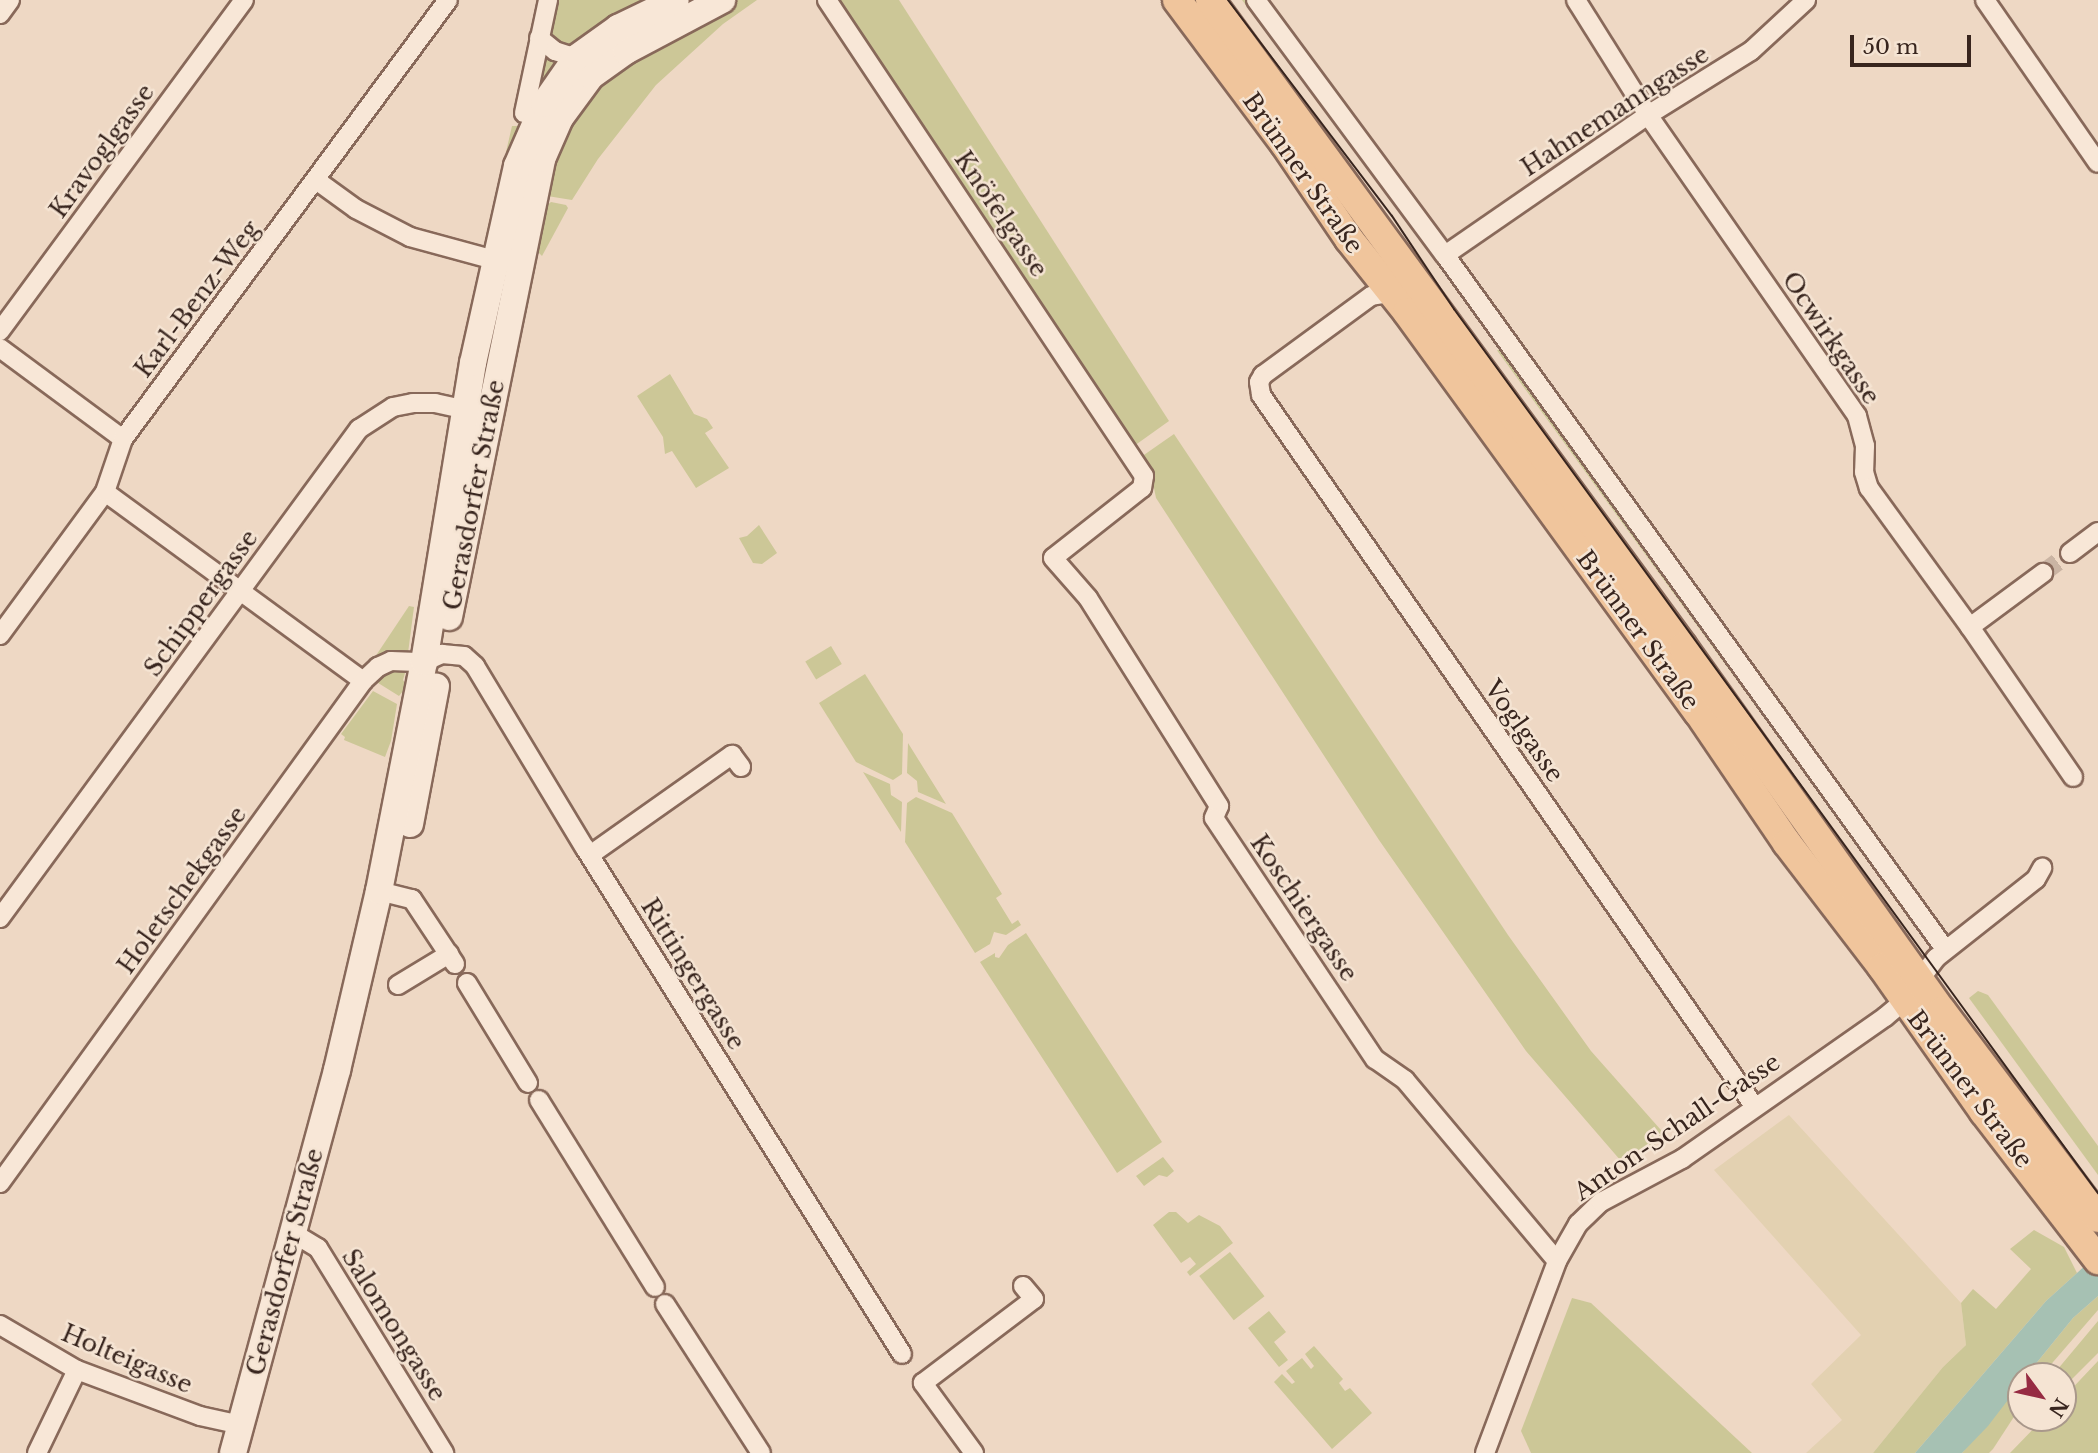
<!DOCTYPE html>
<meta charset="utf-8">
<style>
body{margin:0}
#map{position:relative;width:2098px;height:1453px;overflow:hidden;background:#eed8c4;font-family:"Libre Baskerville",serif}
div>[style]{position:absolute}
.farmland>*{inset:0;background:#e3d1b1}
.green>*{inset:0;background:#ccc797;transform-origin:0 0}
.water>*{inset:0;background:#a6c1b3}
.minor-tunnel>*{height:18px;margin-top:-9px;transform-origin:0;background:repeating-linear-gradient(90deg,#cab4a3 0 18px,transparent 0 27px)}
.roads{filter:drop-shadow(2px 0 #88695a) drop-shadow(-2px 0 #88695a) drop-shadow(0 2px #88695a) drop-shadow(0 -2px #88695a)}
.minor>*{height:18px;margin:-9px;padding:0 9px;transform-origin:9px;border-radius:9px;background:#f8e7d7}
.secondary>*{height:26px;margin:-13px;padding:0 13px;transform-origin:13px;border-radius:13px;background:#f8e7d7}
.primary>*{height:28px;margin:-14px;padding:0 14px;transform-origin:14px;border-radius:14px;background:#f0c59c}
.tram>*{height:2px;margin:-1px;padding:0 1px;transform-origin:1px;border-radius:1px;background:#38251e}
span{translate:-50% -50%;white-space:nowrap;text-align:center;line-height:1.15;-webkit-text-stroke:5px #f5e4d3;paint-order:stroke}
.street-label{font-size:24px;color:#38251e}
.north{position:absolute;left:2007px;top:1362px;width:70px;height:70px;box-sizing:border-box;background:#f5e4d3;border:2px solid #a9988b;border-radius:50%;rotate:123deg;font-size:19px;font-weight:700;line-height:28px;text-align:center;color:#38251e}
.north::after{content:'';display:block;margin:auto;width:24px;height:32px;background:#962b42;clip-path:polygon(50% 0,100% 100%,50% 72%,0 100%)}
.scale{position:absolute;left:1850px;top:35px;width:121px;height:32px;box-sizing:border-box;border:4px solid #38251e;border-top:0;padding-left:9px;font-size:21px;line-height:24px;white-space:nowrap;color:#38251e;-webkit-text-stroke:5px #f5e4d3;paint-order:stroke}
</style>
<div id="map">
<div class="farmland">
<div style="clip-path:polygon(1789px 1115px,1961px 1303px,1966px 1345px,1943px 1367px,1873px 1453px,1806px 1453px,1842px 1420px,1811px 1384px,1861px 1335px,1714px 1170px)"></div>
</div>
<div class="green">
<div style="clip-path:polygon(551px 0,653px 0,583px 45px,569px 46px,558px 43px,549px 34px)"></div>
<div style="clip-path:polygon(732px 0,757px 0,723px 24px,656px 85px,598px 159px,572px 200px,541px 195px,578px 97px)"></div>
<div style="clip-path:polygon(839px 0,899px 0,1169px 421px,1134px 446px)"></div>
<div style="clip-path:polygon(1242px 0,1249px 0,1425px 242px,1423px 243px)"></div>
<div style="clip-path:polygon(545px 54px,564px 57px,517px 153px,506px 152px,512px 126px,522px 126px)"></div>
<div style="clip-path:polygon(551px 202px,566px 205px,568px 208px,542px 256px,537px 251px,546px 206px)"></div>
<div style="left:1502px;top:347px;width:625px;height:6px;rotate:54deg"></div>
<div style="clip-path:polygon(670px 374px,694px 414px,707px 419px,713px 428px,705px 433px,729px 468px,696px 488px,672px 451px,665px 454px,663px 437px,637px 396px)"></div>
<div style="clip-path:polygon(1174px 434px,1508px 935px,1591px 1051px,1668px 1138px,1621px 1161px,1526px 1051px,1379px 840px,1156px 498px,1153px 483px,1141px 457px)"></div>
<div style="clip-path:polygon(759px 525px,777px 553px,762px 564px,753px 563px,739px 538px,747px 536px)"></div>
<div style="clip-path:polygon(409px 606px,414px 607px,408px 653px,369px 666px)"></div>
<div style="left:831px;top:646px;width:21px;height:30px;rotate:59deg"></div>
<div style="clip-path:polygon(397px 669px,405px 673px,403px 680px,407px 686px,399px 696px,375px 681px,385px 670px)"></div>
<div style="clip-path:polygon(865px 674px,903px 734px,902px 774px,893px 780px,856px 762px,819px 703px)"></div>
<div style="clip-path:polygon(373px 691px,397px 704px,391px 741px,385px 757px,344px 740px,345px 737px,341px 734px)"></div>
<div style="clip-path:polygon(908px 743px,946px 804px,918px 792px,917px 781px,907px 773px)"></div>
<div style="clip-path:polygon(863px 772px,890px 784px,891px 795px,902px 802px,901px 832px)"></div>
<div style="clip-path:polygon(916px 797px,952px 813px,1002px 894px,996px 898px,1012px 924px,1018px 920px,1021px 925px,1006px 935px,994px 932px,990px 944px,975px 953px,905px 842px,907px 803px)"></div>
<div style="clip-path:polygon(1026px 933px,1162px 1142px,1117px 1173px,980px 962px,995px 953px,995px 957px,999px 958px,1008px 945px)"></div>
<div style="clip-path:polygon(1978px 991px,1988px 995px,2098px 1146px,2098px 1175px,1969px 998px)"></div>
<div style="clip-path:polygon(1163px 1157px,1174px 1171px,1167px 1177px,1159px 1175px,1144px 1186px,1136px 1176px)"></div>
<div style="clip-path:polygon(1169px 1212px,1176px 1212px,1188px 1223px,1199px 1215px,1220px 1226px,1233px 1243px,1190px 1276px,1187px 1272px,1196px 1264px,1190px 1257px,1181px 1263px,1153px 1225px)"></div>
<div style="clip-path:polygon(2034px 1230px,2064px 1247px,2077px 1273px,2046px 1301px,1915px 1453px,1873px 1453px,1943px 1367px,1966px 1345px,1961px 1303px,1973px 1289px,1996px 1309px,2031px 1269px,2010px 1249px)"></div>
<div style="left:1230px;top:1252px;width:56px;height:39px;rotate:52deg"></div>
<div style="clip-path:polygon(2098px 1296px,2098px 1310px,2041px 1376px,2026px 1376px,2073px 1318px)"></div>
<div style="clip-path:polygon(1572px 1298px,1591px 1303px,1752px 1453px,1531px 1453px,1521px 1431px)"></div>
<div style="clip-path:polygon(1269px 1311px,1286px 1332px,1274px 1342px,1288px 1360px,1279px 1367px,1248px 1328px)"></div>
<div style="clip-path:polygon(2098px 1321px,2098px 1353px,2063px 1388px,2063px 1376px,2052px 1376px)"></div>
<div style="clip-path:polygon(1314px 1346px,1343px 1379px,1339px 1383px,1345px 1391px,1350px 1388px,1372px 1413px,1332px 1449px,1274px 1382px,1282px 1374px,1292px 1384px,1295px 1382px,1286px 1371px,1302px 1358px,1311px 1369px,1314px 1366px,1305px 1354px)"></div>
<div style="clip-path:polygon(2098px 1361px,2098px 1453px,2010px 1453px,2044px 1418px,2063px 1418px,2063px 1398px)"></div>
<div style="clip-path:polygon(2021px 1383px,2021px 1406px,1993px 1449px,1989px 1453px,1962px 1453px)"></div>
</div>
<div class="water">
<div style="clip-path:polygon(2098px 1254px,2098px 1296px,2073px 1318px,2026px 1376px,2021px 1376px,2021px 1383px,1988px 1426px,1962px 1453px,1915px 1453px,2046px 1301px)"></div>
</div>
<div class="minor-tunnel">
<div style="left:2043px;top:573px;width:34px;rotate:-37deg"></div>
</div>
<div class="roads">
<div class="minor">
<div style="left:827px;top:0;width:572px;rotate:56.34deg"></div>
<div style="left:1144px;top:476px;width:12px;rotate:99deg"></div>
<div style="left:1142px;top:488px;width:113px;rotate:141.8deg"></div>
<div style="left:1053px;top:558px;width:53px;rotate:48.8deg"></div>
<div style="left:1088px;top:598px;width:246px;rotate:57.8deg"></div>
<div style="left:1219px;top:806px;width:13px;rotate:113deg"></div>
<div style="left:1214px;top:818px;width:290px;rotate:56.3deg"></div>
<div style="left:1375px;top:1059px;width:37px;rotate:35deg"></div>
<div style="left:1405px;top:1080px;width:236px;rotate:50deg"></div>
<div style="left:1256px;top:0;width:317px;rotate:53.5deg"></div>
<div style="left:1445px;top:255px;width:855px;rotate:54.23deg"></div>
<div style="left:1576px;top:0;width:136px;rotate:57.9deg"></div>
<div style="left:1648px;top:115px;width:366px;rotate:55.2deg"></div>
<div style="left:1857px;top:416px;width:31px;rotate:75deg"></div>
<div style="left:1865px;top:446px;width:26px;rotate:92deg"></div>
<div style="left:1864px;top:472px;width:17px;rotate:73deg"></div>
<div style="left:1869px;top:488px;width:172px;rotate:54deg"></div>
<div style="left:1970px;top:627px;width:182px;rotate:55.5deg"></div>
<div style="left:1985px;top:0;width:198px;rotate:55.3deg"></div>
<div style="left:0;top:14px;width:17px;rotate:-54deg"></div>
<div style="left:539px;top:38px;width:21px;rotate:39deg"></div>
<div style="left:555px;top:51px;width:22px;rotate:18deg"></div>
<div style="left:524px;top:113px;width:116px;rotate:-78deg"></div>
<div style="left:316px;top:180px;width:49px;rotate:35.9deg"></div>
<div style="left:356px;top:209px;width:61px;rotate:27.4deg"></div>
<div style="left:410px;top:237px;width:99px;rotate:15.2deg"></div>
<div style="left:1445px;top:255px;width:247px;rotate:-34.6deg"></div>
<div style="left:1648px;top:115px;width:121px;rotate:-31.9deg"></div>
<div style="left:1751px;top:51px;width:75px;rotate:-42.8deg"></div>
<div style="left:1396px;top:292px;width:25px;rotate:171deg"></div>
<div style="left:1371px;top:296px;width:134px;rotate:143.8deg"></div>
<div style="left:1263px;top:375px;width:8px;rotate:120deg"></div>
<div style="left:1259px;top:382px;width:13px;rotate:81deg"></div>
<div style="left:1261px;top:395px;width:865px;rotate:55.26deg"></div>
<div style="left:0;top:331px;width:411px;rotate:-53.6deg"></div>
<div style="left:0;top:348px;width:153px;rotate:36.5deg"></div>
<div style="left:105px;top:492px;width:320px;rotate:36.2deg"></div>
<div style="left:2070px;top:553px;width:35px;rotate:-37deg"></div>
<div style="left:1970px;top:627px;width:91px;rotate:-36.5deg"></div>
<div style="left:0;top:635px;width:177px;rotate:-53.7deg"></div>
<div style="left:105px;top:492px;width:56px;rotate:-71.2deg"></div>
<div style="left:123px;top:439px;width:546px;rotate:-53.49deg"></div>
<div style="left:590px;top:855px;width:174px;rotate:-35.2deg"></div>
<div style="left:732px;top:755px;width:15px;rotate:53deg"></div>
<div style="left:379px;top:891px;width:34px;rotate:14deg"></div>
<div style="left:412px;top:899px;width:78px;rotate:56.5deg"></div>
<div style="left:0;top:918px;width:607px;rotate:-53.72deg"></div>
<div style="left:359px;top:429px;width:40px;rotate:-32.9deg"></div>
<div style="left:393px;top:407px;width:20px;rotate:-11deg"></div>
<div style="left:413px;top:403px;width:22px"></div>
<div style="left:435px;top:403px;width:42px;rotate:12.4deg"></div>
<div style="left:467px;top:983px;width:117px;rotate:58.6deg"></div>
<div style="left:398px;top:985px;width:60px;rotate:-31.3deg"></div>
<div style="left:539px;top:1100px;width:220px;rotate:58.2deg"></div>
<div style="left:0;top:1183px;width:619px;rotate:-54.13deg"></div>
<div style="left:363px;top:681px;width:21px;rotate:-43deg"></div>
<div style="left:378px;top:667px;width:14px;rotate:-25deg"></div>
<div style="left:391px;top:661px;width:33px;rotate:2deg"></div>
<div style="left:424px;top:662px;width:20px;rotate:-24deg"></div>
<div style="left:442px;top:654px;width:22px;rotate:5deg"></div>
<div style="left:464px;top:656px;width:15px;rotate:42deg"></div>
<div style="left:475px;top:666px;width:213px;rotate:58.9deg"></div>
<div style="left:585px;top:848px;width:597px;rotate:57.93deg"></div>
<div style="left:293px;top:1233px;width:29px;rotate:31deg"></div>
<div style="left:318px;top:1248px;width:241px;rotate:58.4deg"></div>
<div style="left:665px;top:1304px;width:177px;rotate:57.2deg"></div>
<div style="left:0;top:1325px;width:89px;rotate:30.3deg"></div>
<div style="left:77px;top:1370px;width:131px;rotate:20.5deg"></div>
<div style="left:200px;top:1416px;width:42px;rotate:12.4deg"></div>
<div style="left:37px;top:1453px;width:92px;rotate:-64.3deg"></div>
<div style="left:974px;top:1453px;width:87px;rotate:-126.1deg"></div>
<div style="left:923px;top:1383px;width:139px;rotate:-37.1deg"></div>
<div style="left:1034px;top:1299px;width:17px;rotate:-130deg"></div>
<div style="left:1485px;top:1453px;width:205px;rotate:-69.4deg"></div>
<div style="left:1557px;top:1261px;width:43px;rotate:-60.4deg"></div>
<div style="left:1578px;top:1224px;width:32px;rotate:-44deg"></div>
<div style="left:1601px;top:1202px;width:92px;rotate:-28deg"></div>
<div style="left:1682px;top:1159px;width:248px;rotate:-35deg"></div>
<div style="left:1885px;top:1017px;width:23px;rotate:-40deg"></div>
<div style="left:1903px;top:1002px;width:55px;rotate:-53.1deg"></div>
<div style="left:1936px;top:958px;width:127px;rotate:-38.3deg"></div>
<div style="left:2036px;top:879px;width:13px;rotate:-61deg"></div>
</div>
<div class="secondary">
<div style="left:449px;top:617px;width:467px;rotate:-78.5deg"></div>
<div style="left:542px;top:159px;width:45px;rotate:-66.3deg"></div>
<div style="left:560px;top:118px;width:52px;rotate:-53.6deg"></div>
<div style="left:591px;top:76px;width:43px;rotate:-35.5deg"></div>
<div style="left:626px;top:51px;width:109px;rotate:-28deg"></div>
<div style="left:410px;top:824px;width:140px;rotate:-79.3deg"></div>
<div style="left:233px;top:1453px;width:397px;rotate:-74.8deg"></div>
<div style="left:337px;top:1070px;width:184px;rotate:-76.8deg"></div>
<div style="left:379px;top:891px;width:233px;rotate:-78.9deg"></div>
<div style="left:424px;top:662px;width:303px;rotate:-80.7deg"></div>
<div style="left:473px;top:363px;width:202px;rotate:-77.4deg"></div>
<div style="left:517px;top:166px;width:68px;rotate:-66.5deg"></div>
<div style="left:544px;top:104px;width:56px;rotate:-55.2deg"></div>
<div style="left:576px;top:58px;width:52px;rotate:-35.5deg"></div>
<div style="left:618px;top:28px;width:64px;rotate:-25.8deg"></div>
</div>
<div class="primary">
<div style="left:1177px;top:0;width:179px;rotate:53.2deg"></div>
<div style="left:1284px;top:143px;width:116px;rotate:55.9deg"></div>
<div style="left:1349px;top:239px;width:93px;rotate:51.5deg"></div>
<div style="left:1407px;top:312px;width:495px;rotate:54deg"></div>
<div style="left:1698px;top:712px;width:158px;rotate:55.8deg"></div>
<div style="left:1787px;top:843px;width:156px;rotate:52.5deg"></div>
<div style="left:1882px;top:967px;width:177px;rotate:54.9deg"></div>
<div style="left:1984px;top:1112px;width:187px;rotate:52.4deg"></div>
<div style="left:1210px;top:0;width:801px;rotate:53.83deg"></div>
<div style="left:1683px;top:647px;width:447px;rotate:54.6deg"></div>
<div style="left:1942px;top:1011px;width:259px;rotate:53deg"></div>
</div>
</div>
<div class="tram">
<div style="left:1228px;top:0;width:271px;rotate:52.8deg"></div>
<div style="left:1392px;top:216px;width:112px;rotate:56.3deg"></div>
<div style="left:1454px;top:309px;width:1094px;rotate:53.93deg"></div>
</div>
<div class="street-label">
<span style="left:1615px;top:111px;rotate:-33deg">Hahnemanngasse</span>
<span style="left:102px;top:151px;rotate:-54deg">Kravoglgasse</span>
<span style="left:1303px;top:173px;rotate:55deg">Brünner Straße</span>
<span style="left:1001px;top:214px;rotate:56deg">Knöfelgasse</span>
<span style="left:197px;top:299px;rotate:-53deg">Karl-Benz-Weg</span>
<span style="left:1831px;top:338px;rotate:56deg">Ocwirkgasse</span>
<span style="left:474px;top:495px;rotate:-79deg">Gerasdorfer Straße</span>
<span style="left:201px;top:603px;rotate:-54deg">Schippergasse</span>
<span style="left:1638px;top:630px;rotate:54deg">Brünner Straße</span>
<span style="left:1524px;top:731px;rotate:55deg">Voglgasse</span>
<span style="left:182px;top:890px;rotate:-54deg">Holetschekgasse</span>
<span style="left:1304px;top:908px;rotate:56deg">Koschiergasse</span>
<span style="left:693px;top:974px;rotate:58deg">Rittingergasse</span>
<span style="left:1970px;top:1089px;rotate:53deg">Brünner Straße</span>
<span style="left:1677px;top:1127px;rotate:-34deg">Anton-Schall-Gasse</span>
<span style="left:285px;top:1262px;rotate:-75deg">Gerasdorfer Straße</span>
<span style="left:394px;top:1325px;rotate:58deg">Salomongasse</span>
<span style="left:127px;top:1359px;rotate:23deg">Holteigasse</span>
</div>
<div class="north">N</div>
<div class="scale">50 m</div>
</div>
